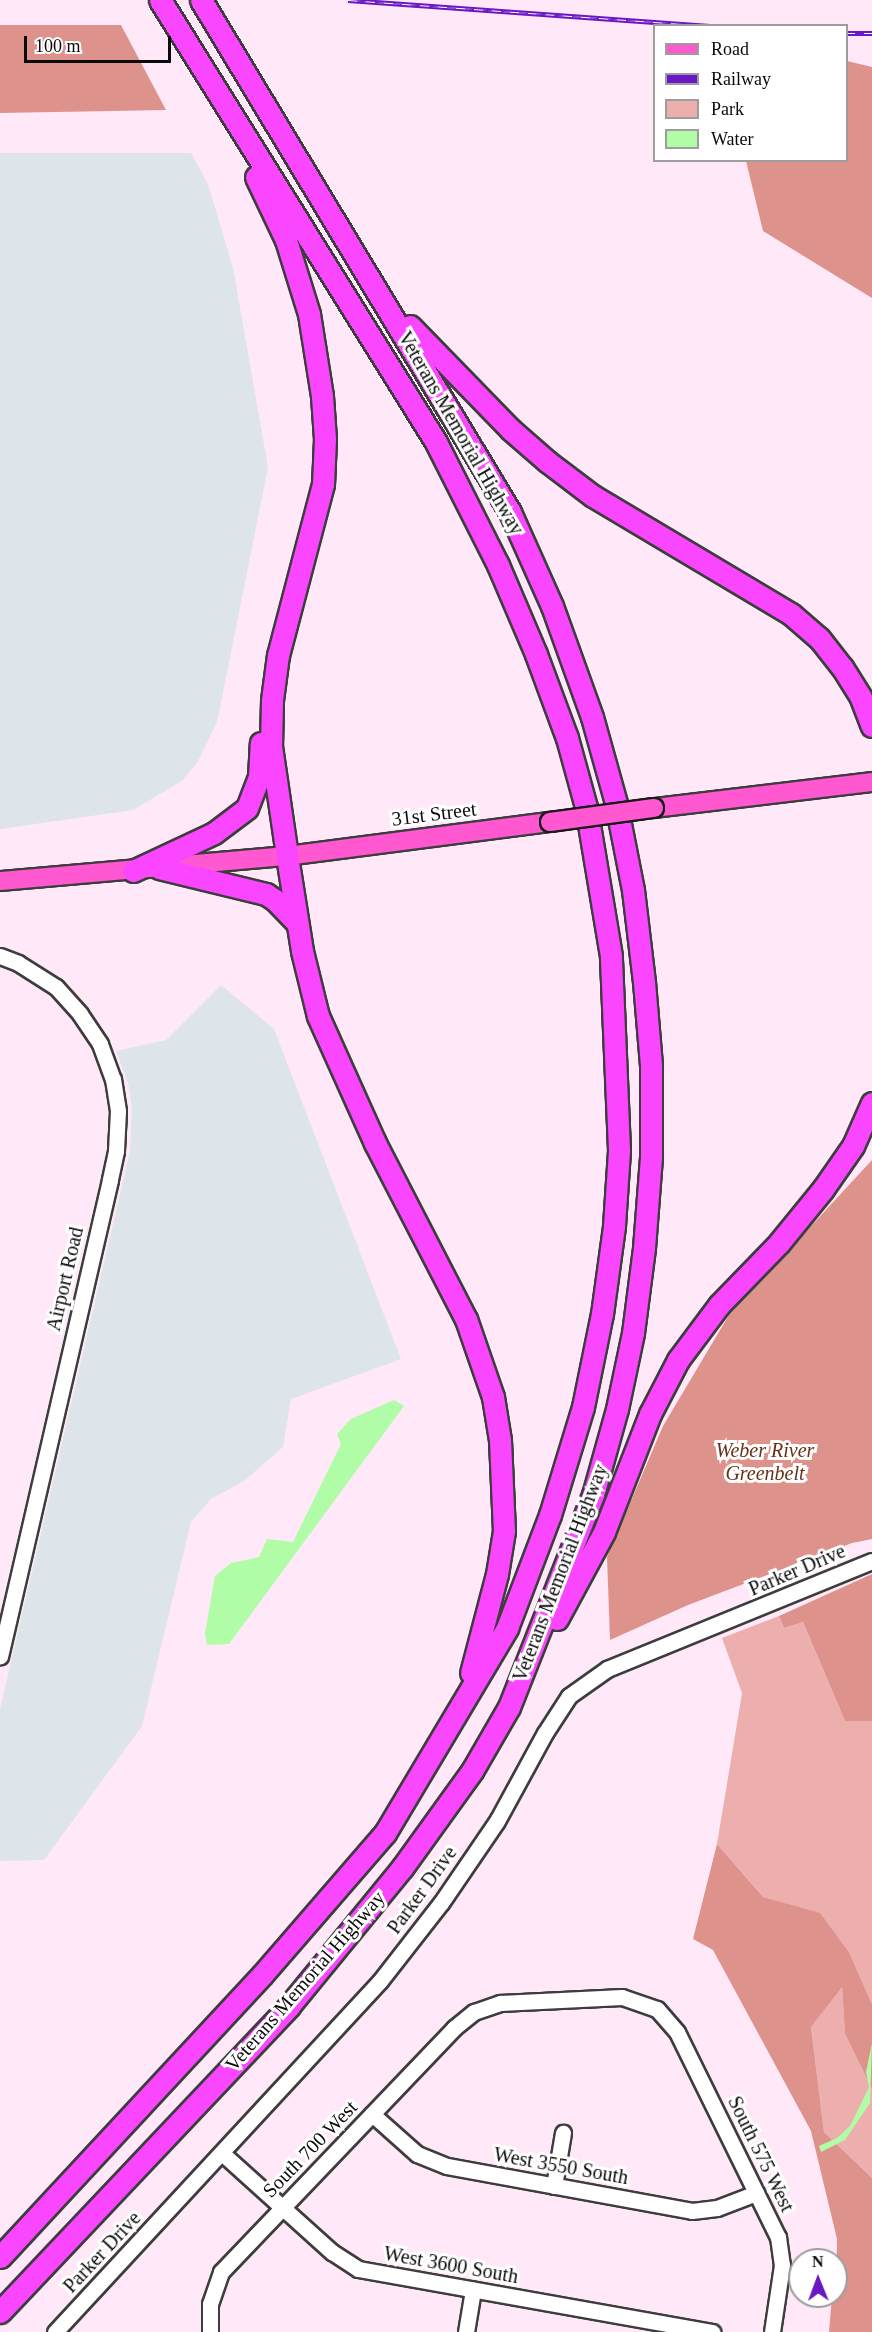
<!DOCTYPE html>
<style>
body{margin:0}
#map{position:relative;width:872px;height:2332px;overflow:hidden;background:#ffe8f7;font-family:Georgia,serif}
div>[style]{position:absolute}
.industrial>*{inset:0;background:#dde5eb}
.green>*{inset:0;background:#ecafae}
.forest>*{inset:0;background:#de928c}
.water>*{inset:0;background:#b0fca7}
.roads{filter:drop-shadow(2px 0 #3d3d3d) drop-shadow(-2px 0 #3d3d3d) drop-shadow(0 2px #3d3d3d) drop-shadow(0 -2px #3d3d3d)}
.minor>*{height:15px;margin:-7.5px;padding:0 7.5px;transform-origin:7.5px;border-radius:7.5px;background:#fff}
.major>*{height:18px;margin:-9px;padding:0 9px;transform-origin:9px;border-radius:9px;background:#ff58d0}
.highway>*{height:21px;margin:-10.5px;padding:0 10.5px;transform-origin:10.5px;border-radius:10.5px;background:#fb46ff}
.rail>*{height:5px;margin-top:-2.5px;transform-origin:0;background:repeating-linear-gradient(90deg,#fff 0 9px,#6a17c5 0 18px);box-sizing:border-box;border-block:2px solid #6a17c5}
.bridges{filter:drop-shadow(2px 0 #1b1b1b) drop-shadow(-2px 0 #1b1b1b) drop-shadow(0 2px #1b1b1b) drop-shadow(0 -2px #1b1b1b)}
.major-bridge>*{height:18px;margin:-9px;padding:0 9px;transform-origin:9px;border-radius:9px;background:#ff58d0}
span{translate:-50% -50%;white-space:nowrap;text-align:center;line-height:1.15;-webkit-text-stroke:6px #fff;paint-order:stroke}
.street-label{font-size:20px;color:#0a0a0a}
.park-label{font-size:20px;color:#673016;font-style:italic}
.legend{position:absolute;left:653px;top:24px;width:195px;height:138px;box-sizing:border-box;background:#fff;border:2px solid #9d9d9d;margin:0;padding:8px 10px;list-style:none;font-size:18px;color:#0a0a0a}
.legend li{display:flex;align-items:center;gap:12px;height:30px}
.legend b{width:30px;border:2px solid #9d9d9d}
.north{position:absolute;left:788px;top:2248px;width:60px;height:60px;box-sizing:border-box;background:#fff;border:2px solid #9d9d9d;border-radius:50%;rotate:359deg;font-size:16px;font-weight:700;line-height:24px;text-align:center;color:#0a0a0a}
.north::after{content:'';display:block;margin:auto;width:21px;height:27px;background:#6a17c5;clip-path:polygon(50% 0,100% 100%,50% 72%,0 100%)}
.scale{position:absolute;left:24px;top:36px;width:147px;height:27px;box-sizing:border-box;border:3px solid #0a0a0a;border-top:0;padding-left:8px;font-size:18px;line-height:21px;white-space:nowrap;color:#0a0a0a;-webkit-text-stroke:4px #fff;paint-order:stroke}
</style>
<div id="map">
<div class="industrial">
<div style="clip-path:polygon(0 153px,191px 153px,208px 184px,233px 268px,268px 467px,217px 722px,197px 763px,182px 781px,133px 810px,0 829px)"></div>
<div style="clip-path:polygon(221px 985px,274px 1029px,401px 1359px,291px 1399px,283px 1447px,244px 1481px,211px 1499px,191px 1522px,142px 1726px,44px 1860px,0 1861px,0 1709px,130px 1151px,132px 1108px,128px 1083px,116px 1051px,166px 1040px)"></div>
</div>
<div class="green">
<div style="clip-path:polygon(779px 1616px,784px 1628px,803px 1622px,845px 1721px,872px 1721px,872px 2004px,849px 1952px,820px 1914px,763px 1897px,717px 1844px,742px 1693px,722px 1638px)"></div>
<div style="clip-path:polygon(842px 1986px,845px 2034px,872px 2089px,872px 2178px,824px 2132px,811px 2027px)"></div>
</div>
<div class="forest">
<div style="clip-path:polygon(0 25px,121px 25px,166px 110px,0 113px)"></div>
<div style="clip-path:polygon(847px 61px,872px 67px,872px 298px,763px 231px,746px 161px,846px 160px)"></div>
<div style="clip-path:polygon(872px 1160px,872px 1539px,852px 1543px,688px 1605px,610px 1640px,607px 1557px,663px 1426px,729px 1315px)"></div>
<div style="clip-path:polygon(872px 1574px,872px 1721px,845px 1721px,803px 1622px,784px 1628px,779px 1616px)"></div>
<div style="clip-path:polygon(717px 1844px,763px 1897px,820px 1913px,849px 1952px,872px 2004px,872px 2089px,845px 2034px,842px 1987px,811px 2027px,824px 2132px,872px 2178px,872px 2332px,829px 2332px,832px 2296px,836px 2296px,837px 2239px,811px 2131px,713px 1950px,693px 1939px)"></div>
</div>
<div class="water">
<div style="clip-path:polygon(394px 1400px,404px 1406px,229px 1644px,207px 1645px,205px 1633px,215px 1576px,231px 1563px,259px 1557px,267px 1539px,293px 1542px,341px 1444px,337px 1434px,351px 1419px)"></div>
<div style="clip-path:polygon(872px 2043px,870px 2103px,845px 2140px,821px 2152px,819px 2146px,837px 2138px,850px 2126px,857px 2112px,869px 2087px,866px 2072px)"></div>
</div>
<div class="roads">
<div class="minor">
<div style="left:0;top:956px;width:19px;rotate:21deg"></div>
<div style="left:18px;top:963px;width:45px;rotate:32.3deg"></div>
<div style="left:56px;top:987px;width:36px;rotate:48deg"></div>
<div style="left:80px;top:1014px;width:36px;rotate:56deg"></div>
<div style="left:100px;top:1044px;width:37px;rotate:70deg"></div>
<div style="left:113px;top:1079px;width:32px;rotate:81deg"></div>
<div style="left:118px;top:1111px;width:40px;rotate:92.9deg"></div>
<div style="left:116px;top:1151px;width:30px;rotate:102deg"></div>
<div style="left:110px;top:1180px;width:489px;rotate:103deg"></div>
<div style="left:372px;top:2114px;width:60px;rotate:41.6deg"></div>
<div style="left:417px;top:2154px;width:32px;rotate:22deg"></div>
<div style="left:447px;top:2166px;width:249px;rotate:10.4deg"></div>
<div style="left:692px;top:2211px;width:25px;rotate:-7deg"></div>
<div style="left:717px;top:2208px;width:42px;rotate:-21deg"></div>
<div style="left:223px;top:2154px;width:147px;rotate:42deg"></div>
<div style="left:332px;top:2252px;width:31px;rotate:33deg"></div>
<div style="left:358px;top:2269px;width:360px;rotate:10.1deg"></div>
<div style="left:554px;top:2186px;width:54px;rotate:-80.4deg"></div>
<div style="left:55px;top:2332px;width:478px;rotate:-47.2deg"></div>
<div style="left:380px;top:1981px;width:99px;rotate:-52deg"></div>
<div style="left:441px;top:1903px;width:99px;rotate:-55.7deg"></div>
<div style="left:497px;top:1821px;width:100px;rotate:-61.4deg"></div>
<div style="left:545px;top:1733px;width:44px;rotate:-57deg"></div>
<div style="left:569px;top:1696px;width:47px;rotate:-35.4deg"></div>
<div style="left:607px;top:1669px;width:286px;rotate:-22.2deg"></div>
<div style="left:210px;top:2332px;width:28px;rotate:-90deg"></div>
<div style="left:210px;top:2304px;width:34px;rotate:-71deg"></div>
<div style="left:221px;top:2272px;width:337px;rotate:-46.3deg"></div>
<div style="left:454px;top:2028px;width:26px;rotate:-39deg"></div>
<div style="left:474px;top:2012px;width:28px;rotate:-19deg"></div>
<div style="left:500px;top:2003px;width:122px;rotate:-2.8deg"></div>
<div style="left:622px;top:1997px;width:37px;rotate:19deg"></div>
<div style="left:657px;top:2009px;width:30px;rotate:49deg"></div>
<div style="left:677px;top:2032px;width:229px;rotate:63.8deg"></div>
<div style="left:778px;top:2237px;width:28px;rotate:82deg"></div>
<div style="left:782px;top:2265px;width:68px;rotate:98.5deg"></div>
<div style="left:466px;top:2332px;width:43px;rotate:-80.5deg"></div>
</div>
<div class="major">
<div style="left:654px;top:808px;width:220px;rotate:-6.8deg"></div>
<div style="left:0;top:881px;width:288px;rotate:-5deg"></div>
<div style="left:287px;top:856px;width:265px;rotate:-7.4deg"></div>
</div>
<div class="highway">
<div style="left:256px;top:177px;width:70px;rotate:64.5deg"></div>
<div style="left:286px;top:240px;width:77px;rotate:72.7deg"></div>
<div style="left:309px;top:314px;width:83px;rotate:81deg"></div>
<div style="left:322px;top:396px;width:43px;rotate:86deg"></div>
<div style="left:325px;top:439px;width:45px;rotate:92.5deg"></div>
<div style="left:323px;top:484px;width:177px;rotate:104.7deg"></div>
<div style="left:278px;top:655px;width:45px;rotate:97.6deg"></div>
<div style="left:272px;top:700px;width:46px;rotate:91.2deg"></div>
<div style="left:271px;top:746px;width:111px;rotate:81.7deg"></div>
<div style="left:287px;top:856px;width:96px;rotate:81deg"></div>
<div style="left:302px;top:951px;width:67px;rotate:76.2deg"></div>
<div style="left:318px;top:1016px;width:139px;rotate:65.8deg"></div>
<div style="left:375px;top:1143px;width:198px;rotate:62.7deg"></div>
<div style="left:466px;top:1319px;width:83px;rotate:70.9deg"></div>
<div style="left:493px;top:1397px;width:44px;rotate:80.8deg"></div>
<div style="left:500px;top:1440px;width:91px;rotate:87.5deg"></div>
<div style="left:504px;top:1531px;width:44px;rotate:99.2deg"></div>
<div style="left:497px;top:1574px;width:102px;rotate:104.7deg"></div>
<div style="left:410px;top:326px;width:144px;rotate:45.8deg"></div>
<div style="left:510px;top:429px;width:50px;rotate:41deg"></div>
<div style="left:548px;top:462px;width:56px;rotate:37.1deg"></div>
<div style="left:593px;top:496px;width:230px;rotate:30.8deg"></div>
<div style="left:791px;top:614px;width:37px;rotate:41deg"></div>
<div style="left:819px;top:638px;width:37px;rotate:52deg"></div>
<div style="left:842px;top:667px;width:36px;rotate:58deg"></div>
<div style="left:861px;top:698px;width:30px;rotate:69deg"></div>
<div style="left:159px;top:868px;width:110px;rotate:13.7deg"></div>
<div style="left:266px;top:894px;width:11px;rotate:34deg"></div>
<div style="left:275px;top:900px;width:32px;rotate:46deg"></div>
<div style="left:133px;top:871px;width:89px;rotate:-25.1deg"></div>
<div style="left:214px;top:833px;width:41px;rotate:-37.1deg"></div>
<div style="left:247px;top:808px;width:33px;rotate:-69deg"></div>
<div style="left:259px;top:777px;width:34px;rotate:-87deg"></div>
<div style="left:557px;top:1619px;width:99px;rotate:-61.6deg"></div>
<div style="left:604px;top:1532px;width:127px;rotate:-68.7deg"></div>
<div style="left:650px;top:1414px;width:61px;rotate:-62.6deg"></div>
<div style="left:678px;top:1360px;width:69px;rotate:-53.3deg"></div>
<div style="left:719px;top:1305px;width:86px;rotate:-45.9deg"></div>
<div style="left:779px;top:1243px;width:70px;rotate:-50.8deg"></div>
<div style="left:823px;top:1189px;width:52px;rotate:-55.1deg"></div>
<div style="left:853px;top:1146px;width:47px;rotate:-66.2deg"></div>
<div style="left:0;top:2257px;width:385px;rotate:-47.1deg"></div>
<div style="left:262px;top:1975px;width:188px;rotate:-49.1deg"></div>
<div style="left:385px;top:1833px;width:239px;rotate:-59.2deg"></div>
<div style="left:507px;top:1628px;width:121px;rotate:-69.2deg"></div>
<div style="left:550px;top:1515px;width:113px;rotate:-73deg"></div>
<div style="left:583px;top:1407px;width:95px;rotate:-78.5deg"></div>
<div style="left:602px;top:1314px;width:89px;rotate:-82.2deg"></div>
<div style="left:614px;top:1226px;width:76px;rotate:-86.2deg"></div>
<div style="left:619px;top:1150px;width:194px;rotate:-92.4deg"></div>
<div style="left:611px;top:956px;width:151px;rotate:-99.5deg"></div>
<div style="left:586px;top:807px;width:72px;rotate:-105.4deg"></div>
<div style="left:567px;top:738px;width:90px;rotate:-110.3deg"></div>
<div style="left:536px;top:654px;width:97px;rotate:-113.1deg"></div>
<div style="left:498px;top:565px;width:138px;rotate:-116.8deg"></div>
<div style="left:436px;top:442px;width:521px;rotate:-121.98deg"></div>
<div style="left:0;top:2312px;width:421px;rotate:-46.6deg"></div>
<div style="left:289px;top:2006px;width:178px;rotate:-50.7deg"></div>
<div style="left:402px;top:1868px;width:120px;rotate:-54.2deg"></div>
<div style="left:472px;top:1771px;width:74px;rotate:-60deg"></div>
<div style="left:509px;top:1707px;width:228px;rotate:-68.4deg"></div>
<div style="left:593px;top:1495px;width:89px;rotate:-74.4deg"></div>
<div style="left:617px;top:1409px;width:78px;rotate:-78.1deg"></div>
<div style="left:633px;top:1333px;width:86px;rotate:-82.6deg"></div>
<div style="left:644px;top:1248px;width:91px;rotate:-85.6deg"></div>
<div style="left:651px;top:1157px;width:92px;rotate:-90deg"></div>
<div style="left:651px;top:1065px;width:83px;rotate:-94.8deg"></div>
<div style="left:644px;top:982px;width:93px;rotate:-96.8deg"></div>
<div style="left:633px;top:890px;width:89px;rotate:-101.1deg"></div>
<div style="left:616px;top:803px;width:89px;rotate:-105.6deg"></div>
<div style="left:592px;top:717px;width:118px;rotate:-109.8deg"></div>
<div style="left:552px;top:606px;width:103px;rotate:-114.1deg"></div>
<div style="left:510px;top:512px;width:598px;rotate:-121.11deg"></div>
</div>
</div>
<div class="rail">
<div style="left:348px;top:0;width:363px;rotate:4.1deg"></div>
<div style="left:846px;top:33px;width:26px"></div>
</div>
<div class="bridges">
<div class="major-bridge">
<div style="left:550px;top:822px;width:105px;rotate:-7.7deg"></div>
</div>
</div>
<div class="street-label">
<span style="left:461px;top:433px;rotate:60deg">Veterans Memorial Highway</span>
<span style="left:434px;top:814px;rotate:-7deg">31st Street</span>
<span style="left:65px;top:1279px;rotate:-77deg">Airport Road</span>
<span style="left:797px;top:1570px;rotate:-23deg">Parker Drive</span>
<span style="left:560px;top:1573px;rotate:-69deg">Veterans Memorial Highway</span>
<span style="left:422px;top:1890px;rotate:-54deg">Parker Drive</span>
<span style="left:305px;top:1981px;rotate:-49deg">Veterans Memorial Highway</span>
<span style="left:310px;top:2149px;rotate:-46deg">South 700 West</span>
<span style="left:761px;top:2154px;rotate:64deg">South 575 West</span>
<span style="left:561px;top:2166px;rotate:10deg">West 3550 South</span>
<span style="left:102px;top:2252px;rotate:-47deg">Parker Drive</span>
<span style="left:451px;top:2265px;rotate:10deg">West 3600 South</span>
</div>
<div class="park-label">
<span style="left:765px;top:1462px">Weber River<br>Greenbelt</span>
</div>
<ul class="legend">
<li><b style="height:8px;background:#ff58d0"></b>Road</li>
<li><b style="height:8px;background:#6a17c5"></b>Railway</li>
<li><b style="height:16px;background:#ecafae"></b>Park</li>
<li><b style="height:16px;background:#b0fca7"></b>Water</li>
</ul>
<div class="north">N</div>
<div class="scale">100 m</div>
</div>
